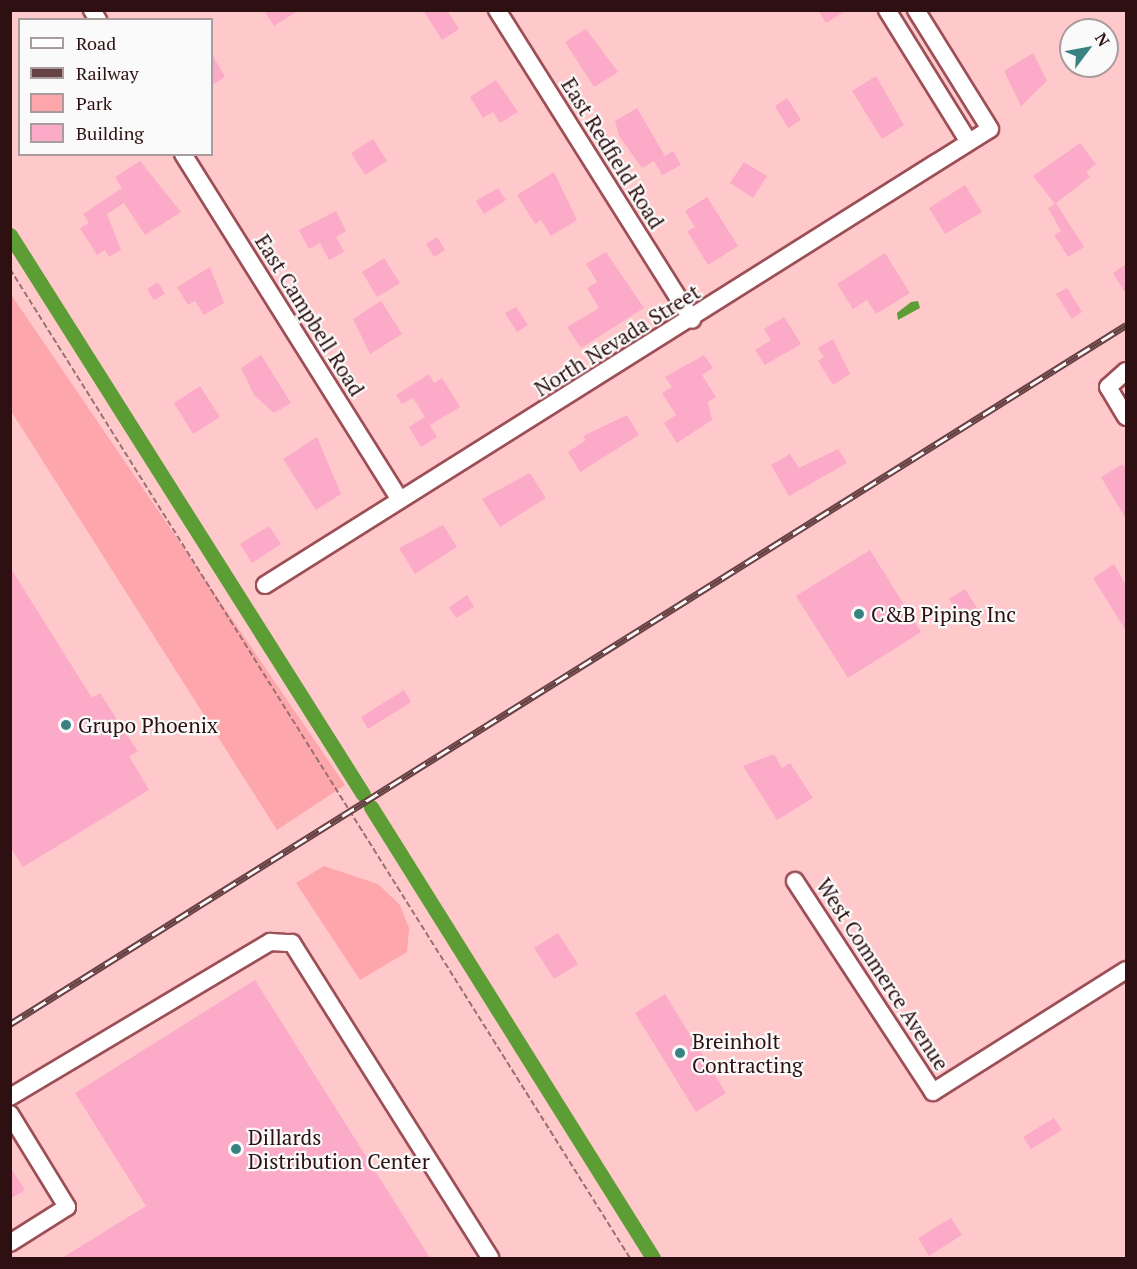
<!DOCTYPE html>
<html>
<head>
<meta charset="utf-8">
<style>
	body { margin:0 }
	#map { position:relative; width:1137px; height:1269px; overflow:hidden; background:#ffc9cb; font-family:"PT Serif",serif }
	div>[style] { position:absolute }
	.green>* { inset:0; background:#fda6ab }
	.water>* { inset:0; background:#5d9d35 }
	.canal>* { height:15px; margin:-7.5px; padding:0 7.5px; transform-origin:7.5px; border-radius:7.5px; background:#5d9d35 }
	.building>* { inset:0; background:#fbaac8 }
	.path>* { height:2px; margin-top:-1px; transform-origin:0; background:repeating-linear-gradient(90deg,#9a6f72 0 6px,transparent 0 9px) }
	.roads { filter:drop-shadow(2px 0 #9c4f56) drop-shadow(-2px 0 #9c4f56) drop-shadow(0 2px #9c4f56) drop-shadow(0 -2px #9c4f56) }
	.minor>* { height:16px; margin:-8px; padding:0 8px; transform-origin:8px; border-radius:8px; background:#fff }
	.rail>* { height:7px; margin-top:-3.5px; transform-origin:0; background:repeating-linear-gradient(90deg,#fafafa 0 14px,#674244 0 28px); box-sizing:border-box; border-block:2px solid #674244 }
	.dots>* { width:16px; height:16px; translate:-50% -50%; box-sizing:border-box; border:3px solid #fafafa; border-radius:50% }
	span { translate:-50% -50%; white-space:nowrap; text-align:center; line-height:1.15; -webkit-text-stroke:4.5px #fafafa; paint-order:stroke }
	.street-label { font-size:21px; color:#2e0f12 }
	.poi-label { font-size:21px; color:#2e0f12 }
	.left { translate:0 -50%; text-align:left }
	.frame { position:absolute; inset:0; border:12px solid #2e0f12; pointer-events:none }
	.legend { position:absolute; left:18px; top:18px; width:195px; height:138px; box-sizing:border-box; background:#fafafa; border:2px solid #a89c9d; margin:0; padding:8px 10px; list-style:none; font-size:18px; color:#2e0f12 }
	.legend li { display:flex; align-items:center; gap:12px; height:30px }
	.legend b { width:30px; border:2px solid #a89c9d }
	.north { position:absolute; left:1059px; top:18px; width:60px; height:60px; box-sizing:border-box; background:#fafafa; border:2px solid #a89c9d; border-radius:50%; rotate:58deg; font-size:16px; font-weight:700; line-height:24px; text-align:center; color:#2e0f12 }
	.north::after { content:''; display:block; margin:auto; width:21px; height:27px; background:#398282; clip-path:polygon(50% 0,100% 100%,50% 72%,0 100%) }
</style>
</head>
<body>
<div id="map">
	<div class="green">
		<div style="clip-path:polygon(10px 293px,345px 785px,277px 830px,11px 411px)"></div>
		<div style="clip-path:polygon(324px 866px,378px 884px,400px 905px,409px 928px,407px 952px,360px 980px,296px 883px)"></div>
	</div>
	<div class="water">
		<div style="clip-path:polygon(911px 302px,918px 301px,920px 308px,898px 320px,897px 313px)"></div>
	</div>
	<div class="canal">
		<div style="left:10px;top:235px;width:661px;rotate:57.73deg"></div>
		<div style="left:371px;top:807px;width:532px;rotate:57.98deg"></div>
	</div>
	<div class="building">
		<div style="clip-path:polygon(264px 10px,299px 10px,274px 26px)"></div>
		<div style="clip-path:polygon(423px 10px,447px 10px,459px 29px,442px 40px)"></div>
		<div style="clip-path:polygon(818px 10px,847px 10px,826px 23px)"></div>
		<div style="clip-path:polygon(586px 29px,618px 72px,594px 87px,565px 42px)"></div>
		<div style="clip-path:polygon(1033px 53px,1047px 81px,1021px 106px,1004px 71px)"></div>
		<div style="clip-path:polygon(212px 54px,225px 77px,212px 85px)"></div>
		<div style="clip-path:polygon(876px 76px,904px 125px,882px 139px,852px 91px)"></div>
		<div style="clip-path:polygon(496px 80px,518px 112px,500px 123px,493px 112px,483px 118px,470px 97px)"></div>
		<div style="clip-path:polygon(787px 98px,801px 120px,788px 128px,775px 106px)"></div>
		<div style="clip-path:polygon(637px 108px,665px 156px,673px 151px,681px 165px,662px 175px,654px 161px,642px 168px,619px 136px,615px 121px)"></div>
		<div style="clip-path:polygon(373px 139px,387px 161px,365px 175px,351px 153px)"></div>
		<div style="clip-path:polygon(1080px 143px,1096px 164px,1086px 172px,1090px 177px,1056px 203px,1084px 247px,1068px 257px,1054px 235px,1061px 231px,1048px 208px,1055px 204px,1033px 176px)"></div>
		<div style="clip-path:polygon(140px 161px,181px 212px,145px 235px,124px 203px,107px 214px,121px 250px,109px 257px,105px 250px,97px 255px,80px 228px,89px 223px,83px 214px,122px 188px,115px 177px)"></div>
		<div style="clip-path:polygon(744px 162px,767px 176px,753px 198px,730px 183px)"></div>
		<div style="clip-path:polygon(554px 172px,577px 220px,551px 236px,541px 220px,535px 224px,517px 195px)"></div>
		<div style="clip-path:polygon(965px 185px,982px 212px,945px 234px,929px 208px)"></div>
		<div style="clip-path:polygon(498px 188px,506px 200px,484px 214px,476px 201px)"></div>
		<div style="clip-path:polygon(707px 197px,738px 246px,708px 265px,687px 231px,695px 227px,685px 211px)"></div>
		<div style="clip-path:polygon(336px 211px,346px 231px,336px 237px,344px 252px,329px 260px,320px 243px,309px 249px,299px 230px)"></div>
		<div style="clip-path:polygon(437px 237px,445px 250px,434px 257px,426px 244px)"></div>
		<div style="clip-path:polygon(606px 252px,644px 308px,581px 348px,567px 327px,599px 308px,587px 288px,597px 282px,586px 264px)"></div>
		<div style="clip-path:polygon(885px 253px,910px 293px,876px 314px,867px 300px,853px 309px,837px 284px)"></div>
		<div style="clip-path:polygon(384px 258px,400px 283px,377px 297px,362px 272px)"></div>
		<div style="clip-path:polygon(1126px 264px,1126px 294px,1113px 273px)"></div>
		<div style="clip-path:polygon(210px 267px,224px 303px,204px 315px,195px 301px,188px 305px,177px 287px)"></div>
		<div style="clip-path:polygon(158px 282px,165px 294px,154px 300px,147px 289px)"></div>
		<div style="clip-path:polygon(1067px 288px,1082px 312px,1072px 319px,1056px 294px)"></div>
		<div style="clip-path:polygon(381px 301px,402px 334px,370px 354px,353px 319px)"></div>
		<div style="clip-path:polygon(516px 307px,528px 325px,517px 332px,505px 313px)"></div>
		<div style="clip-path:polygon(784px 317px,801px 344px,765px 365px,755px 350px,771px 340px,764px 329px)"></div>
		<div style="clip-path:polygon(833px 339px,850px 374px,833px 385px,818px 361px,824px 357px,818px 348px)"></div>
		<div style="clip-path:polygon(261px 355px,291px 403px,274px 413px,254px 395px,241px 368px)"></div>
		<div style="clip-path:polygon(704px 355px,713px 368px,702px 375px,716px 397px,708px 402px,712px 420px,677px 443px,664px 423px,676px 415px,662px 393px,672px 387px,665px 377px)"></div>
		<div style="clip-path:polygon(429px 374px,434px 383px,442px 378px,460px 407px,430px 425px,413px 398px,402px 404px,396px 395px)"></div>
		<div style="clip-path:polygon(200px 386px,220px 417px,193px 434px,174px 403px)"></div>
		<div style="clip-path:polygon(627px 415px,639px 435px,580px 472px,568px 452px,586px 440px,583px 436px)"></div>
		<div style="clip-path:polygon(425px 417px,437px 437px,421px 447px,409px 427px)"></div>
		<div style="clip-path:polygon(317px 437px,341px 494px,316px 510px,283px 459px)"></div>
		<div style="clip-path:polygon(838px 449px,847px 463px,789px 496px,771px 465px,790px 454px,799px 468px)"></div>
		<div style="clip-path:polygon(1123px 464px,1126px 470px,1126px 519px,1101px 477px)"></div>
		<div style="clip-path:polygon(530px 473px,546px 498px,500px 527px,482px 499px)"></div>
		<div style="clip-path:polygon(443px 525px,457px 547px,415px 574px,399px 548px)"></div>
		<div style="clip-path:polygon(269px 526px,281px 544px,252px 563px,240px 544px)"></div>
		<div style="clip-path:polygon(870px 550px,921px 632px,848px 678px,796px 596px)"></div>
		<div style="clip-path:polygon(1114px 564px,1126px 585px,1126px 631px,1093px 578px)"></div>
		<div style="clip-path:polygon(10px 567px,92px 698px,100px 693px,138px 752px,129px 756px,149px 790px,23px 867px,10px 847px)"></div>
		<div style="clip-path:polygon(965px 589px,982px 616px,966px 626px,949px 599px)"></div>
		<div style="clip-path:polygon(467px 595px,474px 607px,456px 618px,449px 607px)"></div>
		<div style="clip-path:polygon(404px 690px,411px 702px,368px 729px,361px 717px)"></div>
		<div style="clip-path:polygon(774px 754px,782px 768px,790px 763px,813px 798px,777px 820px,743px 766px)"></div>
		<div style="clip-path:polygon(558px 933px,578px 964px,554px 979px,534px 948px)"></div>
		<div style="clip-path:polygon(255px 980px,430px 1258px,62px 1258px,146px 1206px,75px 1093px)"></div>
		<div style="clip-path:polygon(665px 994px,726px 1093px,696px 1112px,635px 1013px)"></div>
		<div style="clip-path:polygon(1054px 1118px,1062px 1130px,1031px 1149px,1023px 1137px)"></div>
		<div style="clip-path:polygon(10px 1167px,25px 1190px,10px 1199px)"></div>
		<div style="clip-path:polygon(951px 1218px,962px 1235px,929px 1256px,918px 1238px)"></div>
	</div>
	<div class="path">
		<div style="left:10px;top:269px;width:1167px;rotate:57.92deg"></div>
	</div>
	<div class="roads">
		<div class="minor">
			<div style="left:92px;top:10px;width:12px;rotate:59deg"></div>
			<div style="left:497px;top:10px;width:366px;rotate:57.8deg"></div>
			<div style="left:887px;top:10px;width:155px;rotate:58.2deg"></div>
			<div style="left:183px;top:154px;width:408px;rotate:57.9deg"></div>
			<div style="left:1126px;top:371px;width:24px;rotate:138deg"></div>
			<div style="left:1108px;top:387px;width:35px;rotate:59deg"></div>
			<div style="left:265px;top:585px;width:856px;rotate:-32.17deg"></div>
			<div style="left:990px;top:129px;width:140px;rotate:-121.9deg"></div>
			<div style="left:795px;top:881px;width:252px;rotate:56.8deg"></div>
			<div style="left:933px;top:1092px;width:228px;rotate:-32.3deg"></div>
			<div style="left:10px;top:1097px;width:303px;rotate:-30.8deg"></div>
			<div style="left:270px;top:942px;width:22px;rotate:3deg"></div>
			<div style="left:292px;top:943px;width:372px;rotate:57.8deg"></div>
			<div style="left:10px;top:1114px;width:109px;rotate:58.5deg"></div>
			<div style="left:67px;top:1207px;width:67px;rotate:147.7deg"></div>
		</div>
	</div>
	<div class="rail">
		<div style="left:10px;top:1024px;width:1317px;rotate:-32.06deg"></div>
	</div>
	<div class="dots">
		<div style="left:859px;top:614px;background:#398282"></div>
		<div style="left:66px;top:725px;background:#398282"></div>
		<div style="left:680px;top:1053px;background:#398282"></div>
		<div style="left:236px;top:1149px;background:#398282"></div>
	</div>
	<div class="street-label">
		<span style="left:613px;top:153px;rotate:58deg">East Redfield Road</span>
		<span style="left:310px;top:315px;rotate:58deg">East Campbell Road</span>
		<span style="left:617px;top:340px;rotate:-32deg">North Nevada Street</span>
		<span style="left:883px;top:974px;rotate:57deg">West Commerce Avenue</span>
	</div>
	<div class="poi-label">
		<span class="left" style="left:871px;top:614px">C&amp;B Piping Inc</span>
		<span class="left" style="left:78px;top:725px">Grupo Phoenix</span>
		<span class="left" style="left:692px;top:1053px">Breinholt<br>Contracting</span>
		<span class="left" style="left:248px;top:1149px">Dillards<br>Distribution Center</span>
	</div>
	<div class="frame"></div>
	<ul class="legend">
	<li><b style="height:8px;background:#fff"></b>Road</li>
	<li><b style="height:8px;background:#674244"></b>Railway</li>
	<li><b style="height:16px;background:#fda6ab"></b>Park</li>
	<li><b style="height:16px;background:#fbaac8"></b>Building</li>
	</ul>
	<div class="north">N</div>
</div>
</body>
</html>
